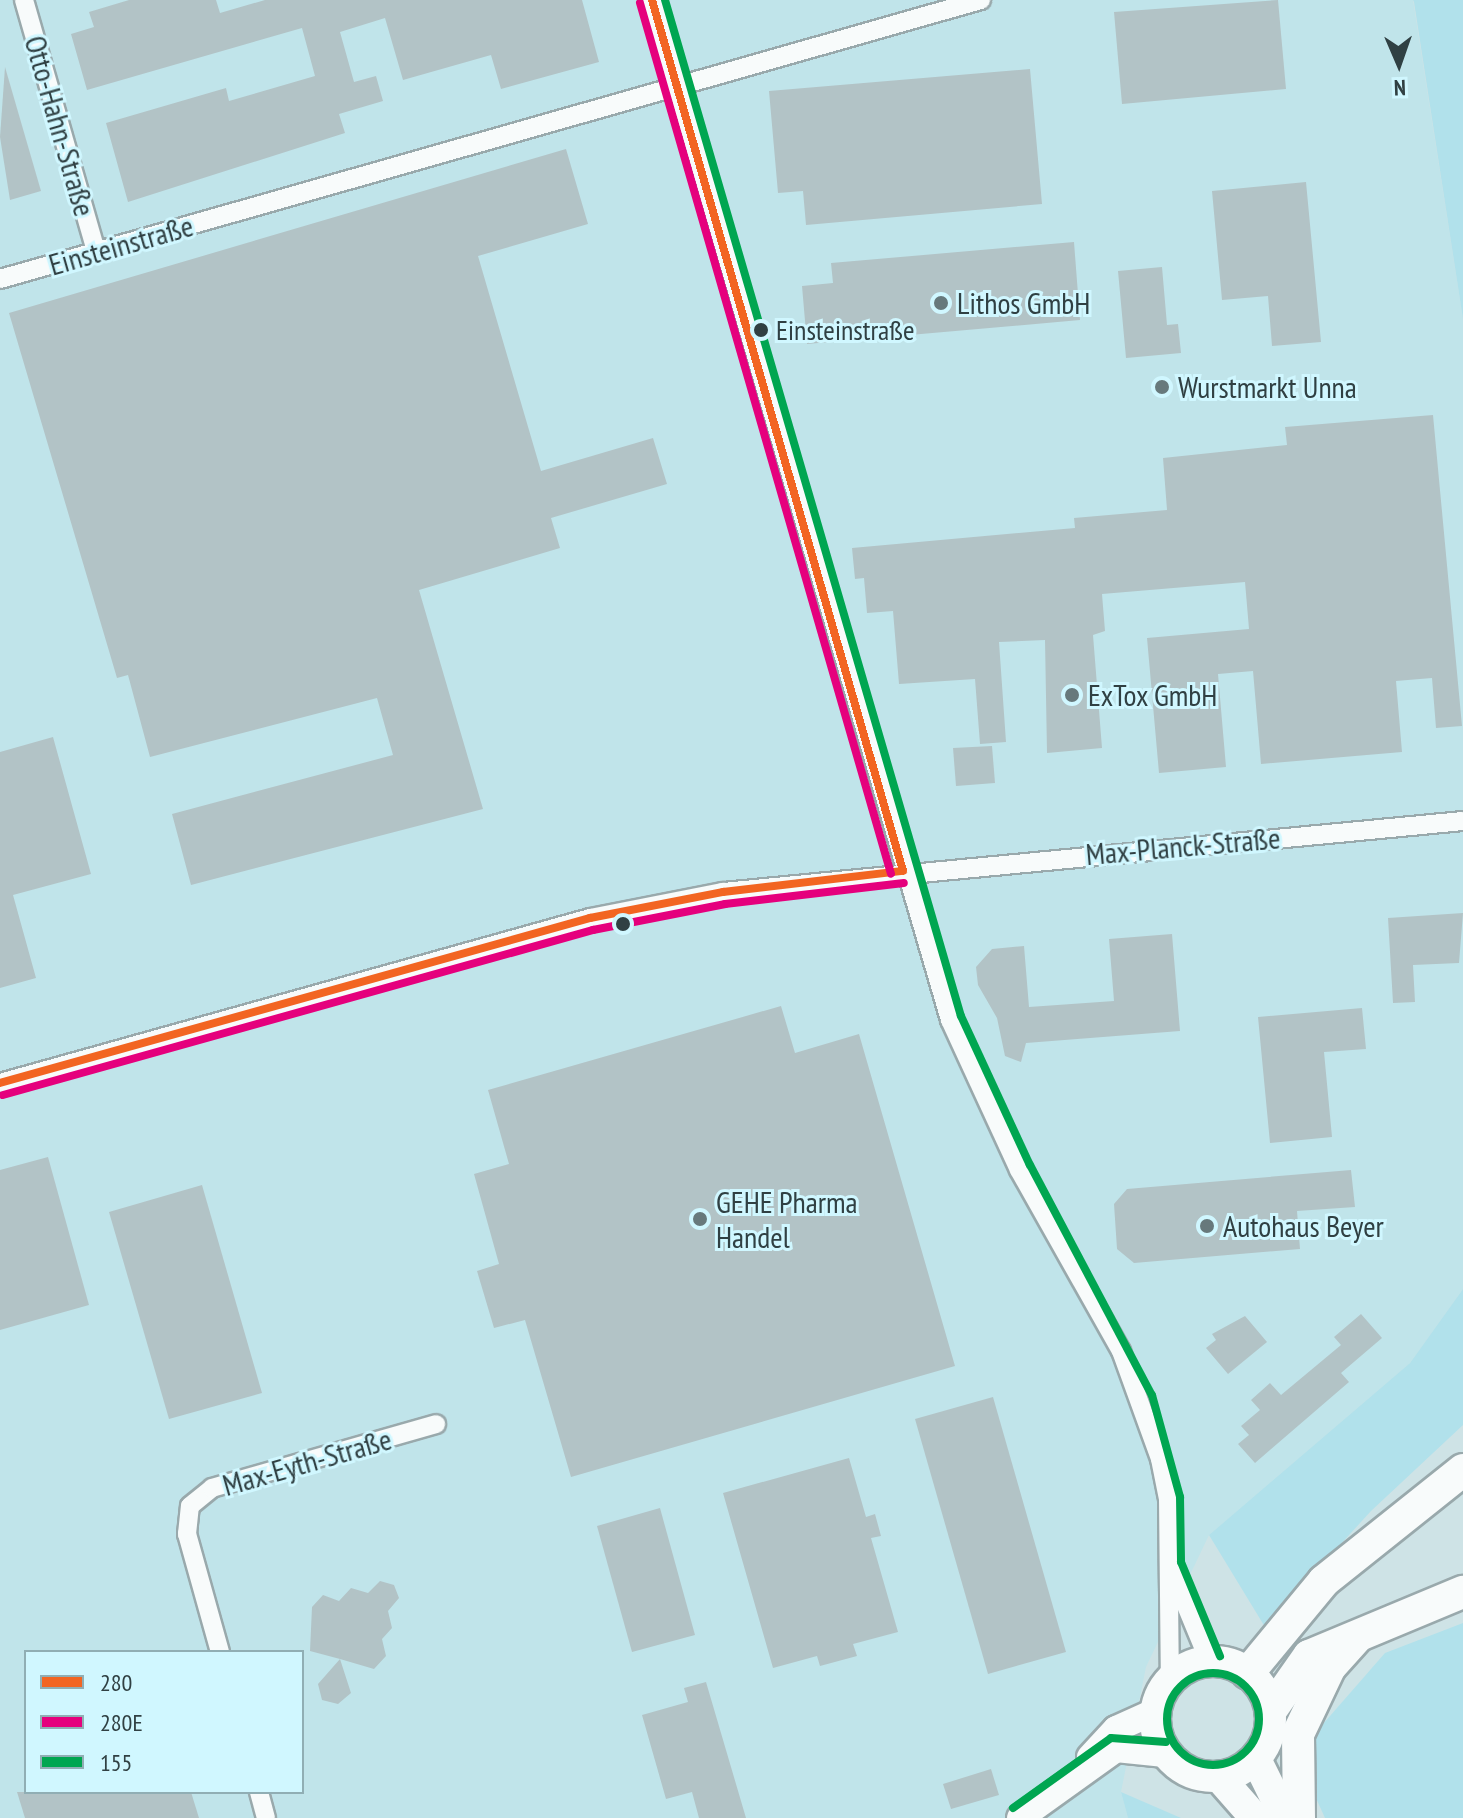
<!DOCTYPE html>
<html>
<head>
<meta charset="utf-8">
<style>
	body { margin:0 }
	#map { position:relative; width:1463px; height:1818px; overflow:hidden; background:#cee3e6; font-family:"PT Sans Narrow",sans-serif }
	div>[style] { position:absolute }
	.built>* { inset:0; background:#c0e4ea }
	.green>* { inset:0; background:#b1e1eb }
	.building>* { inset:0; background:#b2c3c6 }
	.roads { filter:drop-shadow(2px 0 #99a9ac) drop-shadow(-2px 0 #99a9ac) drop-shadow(0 2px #99a9ac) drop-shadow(0 -2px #99a9ac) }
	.minor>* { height:18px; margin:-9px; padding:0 9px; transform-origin:9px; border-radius:9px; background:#f8fbfb }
	.secondary>* { height:26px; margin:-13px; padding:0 13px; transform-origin:13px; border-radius:13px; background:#f8fbfb }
	.primary>* { height:30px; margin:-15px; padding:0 15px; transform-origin:15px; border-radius:15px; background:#f8fbfb }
	.primary>.ring { margin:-15px; padding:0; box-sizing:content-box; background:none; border:30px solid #f8fbfb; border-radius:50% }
	.trunk>* { height:32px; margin:-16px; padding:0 16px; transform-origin:16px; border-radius:16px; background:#f8fbfb }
	.bus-1>* { height:8px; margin:-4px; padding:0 4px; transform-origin:4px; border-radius:4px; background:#f26522 }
	.bus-2>* { height:8px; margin:-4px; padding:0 4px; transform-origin:4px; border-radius:4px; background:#e5007d }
	.bus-3>* { height:8px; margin:-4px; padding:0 4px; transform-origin:4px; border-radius:4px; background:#00a651 }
	.bus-3>.ring { margin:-4px; padding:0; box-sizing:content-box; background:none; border:8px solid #00a651; border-radius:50% }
	.dots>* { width:22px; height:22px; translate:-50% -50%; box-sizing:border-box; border:4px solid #d0f7ff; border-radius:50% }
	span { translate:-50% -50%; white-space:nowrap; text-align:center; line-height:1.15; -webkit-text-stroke:6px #d0f7ff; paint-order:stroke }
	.bus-label { font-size:28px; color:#304043 }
	.left { translate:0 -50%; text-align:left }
	.street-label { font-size:30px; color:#304043 }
	.poi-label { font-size:30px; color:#304043 }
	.legend { position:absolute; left:24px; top:1650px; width:280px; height:144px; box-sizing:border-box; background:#d0f7ff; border:2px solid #90aeb4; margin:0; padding:10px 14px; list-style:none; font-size:24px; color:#304043 }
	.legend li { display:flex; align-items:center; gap:16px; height:40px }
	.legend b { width:40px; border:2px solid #90aeb4 }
	.north { position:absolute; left:1359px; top:24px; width:80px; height:80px; -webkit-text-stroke:6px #d0f7ff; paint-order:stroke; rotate:178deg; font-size:22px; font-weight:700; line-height:32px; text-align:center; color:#304043 }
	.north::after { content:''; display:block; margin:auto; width:28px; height:36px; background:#304043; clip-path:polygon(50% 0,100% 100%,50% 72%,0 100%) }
</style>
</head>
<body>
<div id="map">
	<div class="built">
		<div style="clip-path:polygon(evenodd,0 0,1413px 0,1463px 319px,1463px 1289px,1410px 1363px,1209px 1535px,1146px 1667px,1121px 1792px,1128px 1818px,0 1818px,0 0,26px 1652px,302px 1652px,302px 1792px,26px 1792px,26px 1652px)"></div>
	</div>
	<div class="green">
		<div style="clip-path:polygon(1413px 0,1463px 0,1463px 319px,1414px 2px)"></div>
		<div style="clip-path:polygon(1463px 1289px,1463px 1425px,1371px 1511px,1265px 1627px,1209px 1535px,1410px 1363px)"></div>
		<div style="clip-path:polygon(1463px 1623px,1463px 1818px,1325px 1818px,1315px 1796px,1316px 1732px,1385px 1653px)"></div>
		<div style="clip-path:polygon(1121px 1792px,1181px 1818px,1128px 1818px)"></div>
	</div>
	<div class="building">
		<div style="clip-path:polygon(129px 0,216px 0,220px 13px,265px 0,582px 0,599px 62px,501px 89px,491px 55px,403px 80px,385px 18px,340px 32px,354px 82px,376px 76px,383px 101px,339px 114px,345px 133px,128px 202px,106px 123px,226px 88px,229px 101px,315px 76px,302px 28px,87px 90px,71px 34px,94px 27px,89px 12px)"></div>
		<div style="clip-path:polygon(1278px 0,1286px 89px,1122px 104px,1114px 12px)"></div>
		<div style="clip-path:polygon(5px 67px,41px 191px,10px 200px,0 137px)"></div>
		<div style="clip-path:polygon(1030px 69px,1042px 204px,806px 225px,803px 191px,778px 193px,769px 91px)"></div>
		<div style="clip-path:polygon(566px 149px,588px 224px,478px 256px,541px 471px,653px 438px,667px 484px,551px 518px,560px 548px,419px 590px,483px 809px,191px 885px,172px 814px,393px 755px,377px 698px,150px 757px,128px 675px,117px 678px,9px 313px)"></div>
		<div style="clip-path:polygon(1306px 182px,1321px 342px,1272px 346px,1268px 296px,1222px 300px,1212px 191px)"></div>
		<div style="clip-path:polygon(1074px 242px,1080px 320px,807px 344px,802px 286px,833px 283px,831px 263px)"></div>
		<div style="clip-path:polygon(1162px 267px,1167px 325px,1178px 324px,1181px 353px,1126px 358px,1118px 271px)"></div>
		<div style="clip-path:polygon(1433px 415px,1462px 726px,1436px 728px,1432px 678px,1396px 681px,1402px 752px,1261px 764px,1253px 671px,1218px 674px,1226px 767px,1159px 773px,1147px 638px,1249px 629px,1245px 582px,1102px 594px,1105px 631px,1093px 635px,1102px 748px,1047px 753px,1045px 640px,999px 642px,1006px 742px,980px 744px,975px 679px,899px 684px,893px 611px,867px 613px,864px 578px,855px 579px,852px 548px,1075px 528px,1074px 518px,1167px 510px,1163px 458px,1287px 445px,1285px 427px)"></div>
		<div style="clip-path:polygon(53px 737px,91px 874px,13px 895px,36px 978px,0 988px,0 752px)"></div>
		<div style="clip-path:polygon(992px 746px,995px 783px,956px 786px,953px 748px)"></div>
		<div style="clip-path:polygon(1463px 913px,1459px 963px,1413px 965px,1415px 1002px,1393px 1003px,1388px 918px)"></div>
		<div style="clip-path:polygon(1172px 934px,1180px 1031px,1026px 1043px,1021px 1062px,1005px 1056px,997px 1018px,978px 985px,976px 967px,992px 949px,1024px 946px,1029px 1007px,1114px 1001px,1109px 939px)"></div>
		<div style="clip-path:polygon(781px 1006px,795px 1053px,859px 1034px,955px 1366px,571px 1477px,525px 1320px,494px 1328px,477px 1271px,499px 1264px,474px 1174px,509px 1164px,488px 1090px)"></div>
		<div style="clip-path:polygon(1362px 1008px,1366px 1049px,1324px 1052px,1332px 1137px,1270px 1143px,1258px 1017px)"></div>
		<div style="clip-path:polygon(48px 1157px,89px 1305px,0 1330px,0 1170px)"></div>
		<div style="clip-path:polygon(1351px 1170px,1355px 1207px,1297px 1211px,1300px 1249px,1134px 1263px,1117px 1249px,1114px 1204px,1127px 1189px)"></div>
		<div style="clip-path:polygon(202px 1185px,262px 1393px,169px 1419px,109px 1212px)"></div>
		<div style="clip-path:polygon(1361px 1314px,1382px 1338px,1341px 1373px,1349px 1382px,1255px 1463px,1238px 1444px,1249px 1435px,1241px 1426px,1260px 1410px,1251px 1400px,1270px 1383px,1281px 1395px,1341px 1345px,1334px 1337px)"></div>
		<div style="clip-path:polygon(1245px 1316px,1267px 1342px,1228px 1374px,1206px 1348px,1216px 1340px,1212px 1334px)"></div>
		<div style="clip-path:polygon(993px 1397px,1066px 1652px,988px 1674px,915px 1419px)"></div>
		<div style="clip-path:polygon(849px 1458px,866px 1517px,875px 1514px,881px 1536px,871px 1538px,898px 1632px,853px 1644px,857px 1656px,820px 1666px,817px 1656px,773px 1668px,723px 1493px)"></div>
		<div style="clip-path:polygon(660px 1508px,695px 1635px,632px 1652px,597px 1526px)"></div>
		<div style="clip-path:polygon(380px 1581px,394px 1585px,399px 1598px,388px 1611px,392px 1628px,382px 1639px,386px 1656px,374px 1669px,340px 1659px,351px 1693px,338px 1704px,322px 1700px,318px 1684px,340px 1659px,310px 1651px,312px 1607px,323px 1595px,339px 1601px,351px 1588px,368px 1593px)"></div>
		<div style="clip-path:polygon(706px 1682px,746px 1818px,699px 1818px,692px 1792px,666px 1799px,642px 1715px,688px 1702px,684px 1688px)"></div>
		<div style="clip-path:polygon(991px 1769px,999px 1795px,951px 1809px,943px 1784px)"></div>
		<div style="clip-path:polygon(17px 1792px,191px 1792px,199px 1818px,25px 1818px)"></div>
	</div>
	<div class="roads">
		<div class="minor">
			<div style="left:24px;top:0;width:261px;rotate:74deg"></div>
			<div style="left:652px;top:0;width:1063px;rotate:73.71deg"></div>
			<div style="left:950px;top:1020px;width:165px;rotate:65.3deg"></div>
			<div style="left:1019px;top:1170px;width:208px;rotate:60.6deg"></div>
			<div style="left:1121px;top:1351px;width:115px;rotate:70.1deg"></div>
			<div style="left:1160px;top:1459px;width:41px;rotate:78.7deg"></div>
			<div style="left:1168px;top:1499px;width:180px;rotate:89.4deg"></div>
			<div style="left:0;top:279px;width:1020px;rotate:-15.88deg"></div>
			<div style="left:0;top:1083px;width:613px;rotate:-15.62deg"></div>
			<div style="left:590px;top:918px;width:136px;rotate:-11.1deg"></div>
			<div style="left:723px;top:892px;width:743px;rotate:-5.48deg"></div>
			<div style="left:1170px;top:1567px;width:102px;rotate:67.5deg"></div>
			<div style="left:220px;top:1652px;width:123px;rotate:-105.6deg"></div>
			<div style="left:187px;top:1534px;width:28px;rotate:-84deg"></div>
			<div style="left:190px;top:1506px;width:28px;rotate:-39deg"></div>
			<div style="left:212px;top:1488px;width:233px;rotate:-15.9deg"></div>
			<div style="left:259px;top:1792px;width:27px;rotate:75deg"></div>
		</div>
		<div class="secondary">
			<div style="left:1090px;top:1757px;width:38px;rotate:-47deg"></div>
			<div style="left:1116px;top:1729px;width:42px;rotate:-24.1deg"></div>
			<div style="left:1020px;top:1818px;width:118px;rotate:-35.7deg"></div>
			<div style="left:1116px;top:1749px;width:49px;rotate:5.8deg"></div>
		</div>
		<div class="primary">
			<div class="ring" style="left:1155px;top:1661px;width:86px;height:86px"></div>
			<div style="left:1256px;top:1759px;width:66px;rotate:63.8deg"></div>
			<div style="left:1220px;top:1778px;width:53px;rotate:48.8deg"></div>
		</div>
		<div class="trunk">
			<div style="left:1248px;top:1673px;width:119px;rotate:-50.4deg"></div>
			<div style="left:1324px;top:1581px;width:178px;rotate:-38.6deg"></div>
			<div style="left:1271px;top:1710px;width:66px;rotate:-54.9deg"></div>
			<div style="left:1309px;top:1656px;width:167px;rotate:-22.6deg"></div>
			<div style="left:1299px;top:1818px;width:84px;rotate:-90.7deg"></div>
			<div style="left:1298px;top:1734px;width:74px;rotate:-64.5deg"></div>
			<div style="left:1330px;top:1667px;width:40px;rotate:-48deg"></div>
		</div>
	</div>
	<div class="bus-1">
		<div style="left:652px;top:0;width:906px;rotate:73.92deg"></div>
		<div style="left:0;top:1083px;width:613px;rotate:-15.62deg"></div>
		<div style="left:590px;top:918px;width:136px;rotate:-11.1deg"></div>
		<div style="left:723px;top:892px;width:181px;rotate:-6.7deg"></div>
	</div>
	<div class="bus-2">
		<div style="left:640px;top:3px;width:906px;rotate:73.92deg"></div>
		<div style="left:3px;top:1095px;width:613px;rotate:-15.62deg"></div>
		<div style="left:593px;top:930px;width:135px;rotate:-11.1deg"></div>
		<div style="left:725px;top:904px;width:180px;rotate:-6.7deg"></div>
	</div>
	<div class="bus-3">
		<div style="left:665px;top:0;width:1058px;rotate:73.76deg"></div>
		<div style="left:961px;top:1016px;width:164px;rotate:65.2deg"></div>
		<div style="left:1030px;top:1165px;width:260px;rotate:62.1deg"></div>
		<div style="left:1152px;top:1395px;width:106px;rotate:74.6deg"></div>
		<div style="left:1180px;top:1497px;width:65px;rotate:89.1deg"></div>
		<div style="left:1181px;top:1562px;width:102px;rotate:67.5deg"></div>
		<div class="ring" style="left:1167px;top:1673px;width:84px;height:84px"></div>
		<div style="left:1013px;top:1808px;width:120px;rotate:-35.5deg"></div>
		<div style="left:1111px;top:1738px;width:55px;rotate:4.2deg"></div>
	</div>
	<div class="dots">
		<div style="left:941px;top:303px;background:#67797c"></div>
		<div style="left:761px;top:330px;background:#304043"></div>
		<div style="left:1162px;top:387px;background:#67797c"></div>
		<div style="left:1072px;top:695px;background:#67797c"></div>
		<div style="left:623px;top:924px;background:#304043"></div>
		<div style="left:700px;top:1219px;background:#67797c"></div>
		<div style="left:1207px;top:1226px;background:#67797c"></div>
	</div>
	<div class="bus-label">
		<span class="left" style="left:776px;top:330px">Einsteinstraße</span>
	</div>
	<div class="street-label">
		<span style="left:60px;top:126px;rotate:74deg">Otto-Hahn-Straße</span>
		<span style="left:121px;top:245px;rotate:-16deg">Einsteinstraße</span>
		<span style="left:1183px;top:846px;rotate:-5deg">Max-Planck-Straße</span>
		<span style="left:307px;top:1462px;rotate:-16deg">Max-Eyth-Straße</span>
	</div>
	<div class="poi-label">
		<span class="left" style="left:957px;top:303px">Lithos GmbH</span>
		<span class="left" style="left:1178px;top:387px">Wurstmarkt Unna</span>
		<span class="left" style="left:1088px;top:695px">ExTox GmbH</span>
		<span class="left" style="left:716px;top:1219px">GEHE Pharma<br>Handel</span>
		<span class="left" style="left:1223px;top:1226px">Autohaus Beyer</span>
	</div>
	<ul class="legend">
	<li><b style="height:10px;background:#f26522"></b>280</li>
	<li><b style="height:10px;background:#e5007d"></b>280E</li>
	<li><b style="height:10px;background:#00a651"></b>155</li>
	</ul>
	<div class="north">N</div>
</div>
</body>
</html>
